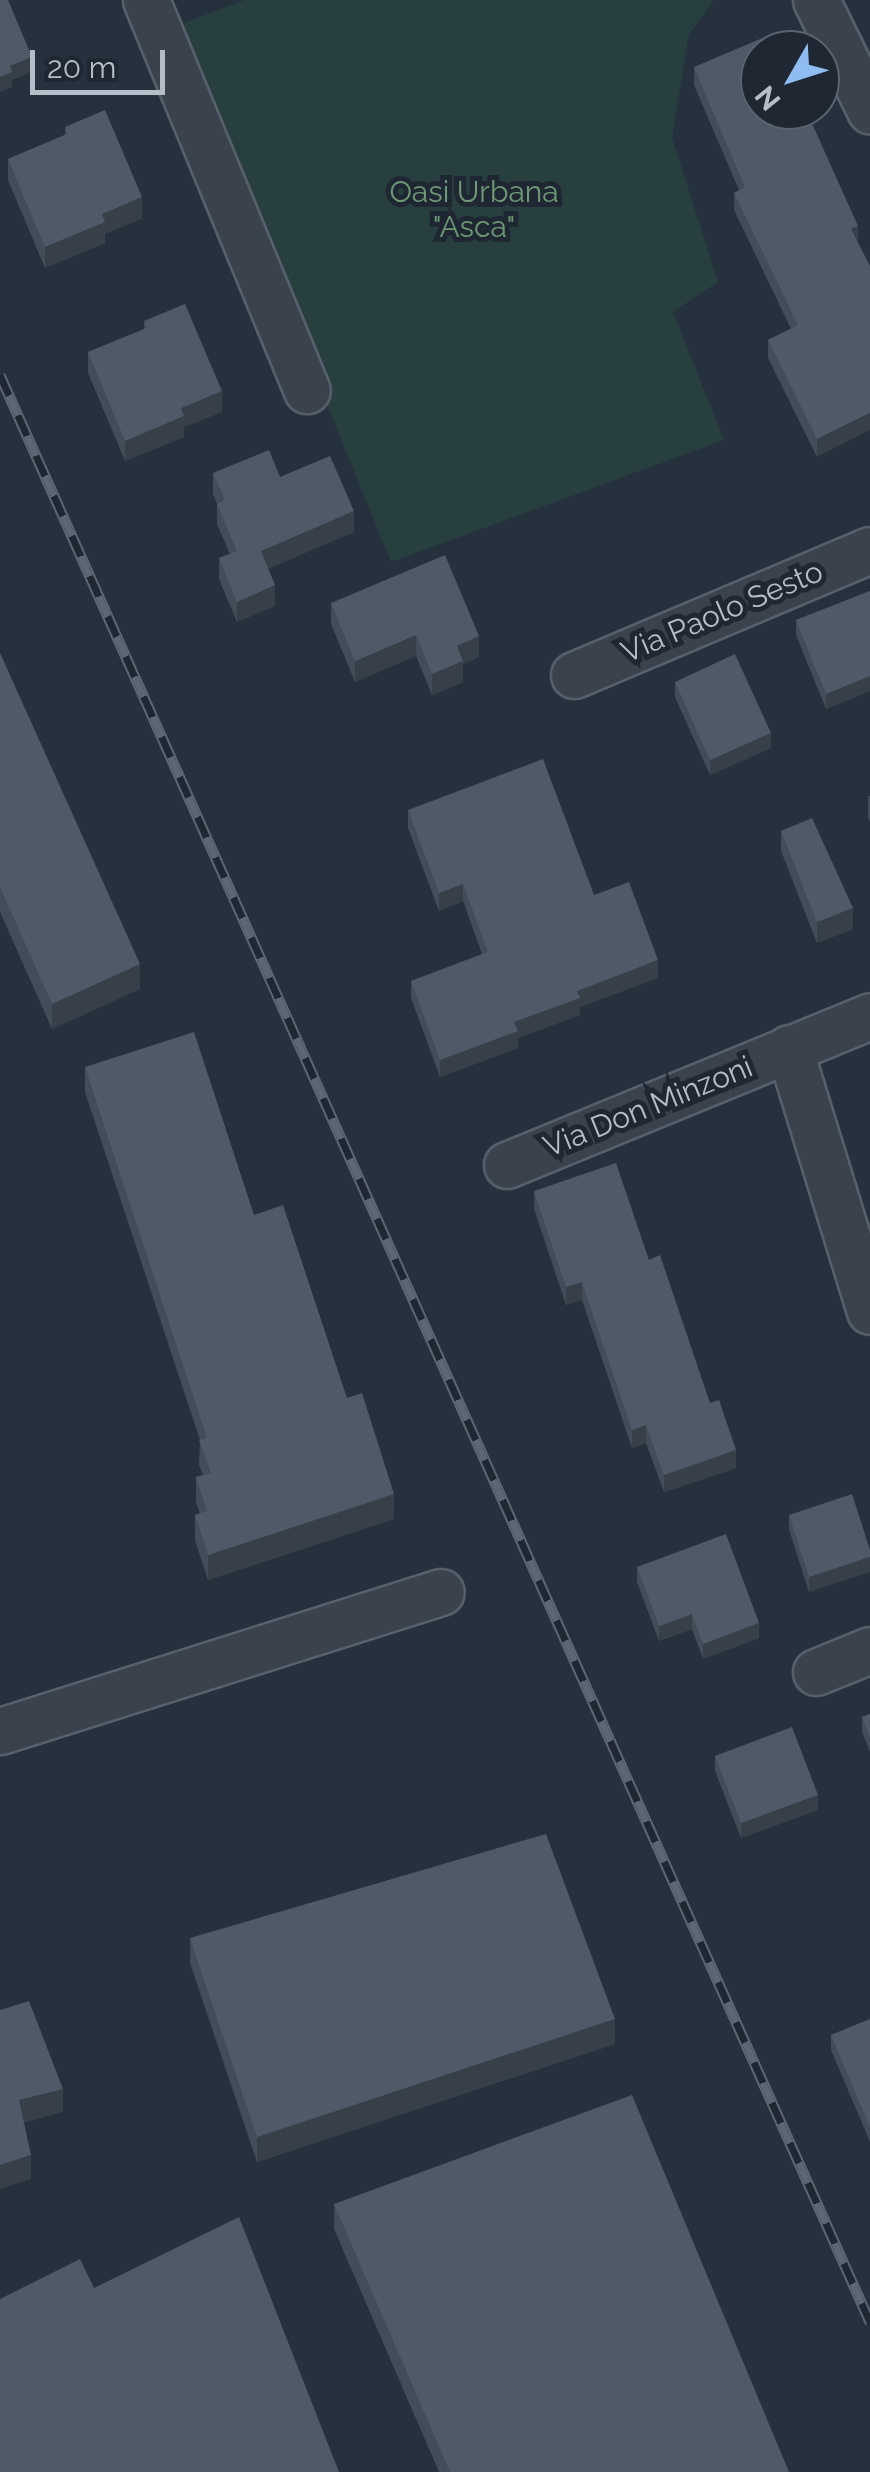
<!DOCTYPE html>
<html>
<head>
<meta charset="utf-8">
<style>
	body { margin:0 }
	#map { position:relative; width:870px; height:2472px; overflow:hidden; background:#25313d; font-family:Raleway,sans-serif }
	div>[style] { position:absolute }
	.green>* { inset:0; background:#283f3f }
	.roads { filter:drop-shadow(2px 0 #57606b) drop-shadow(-2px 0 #57606b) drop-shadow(0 2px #57606b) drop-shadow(0 -2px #57606b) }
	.minor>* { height:45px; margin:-22.5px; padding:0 22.5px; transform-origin:22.5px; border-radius:22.5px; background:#39424d }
	.rail>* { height:11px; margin-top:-5.5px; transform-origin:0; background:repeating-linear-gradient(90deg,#1e2732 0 22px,#5b6774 0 44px); box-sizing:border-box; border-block:2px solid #5b6774 }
	.wall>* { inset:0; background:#434d59 }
	.shaded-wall>* { inset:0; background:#373f48 }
	.building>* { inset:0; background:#4e5a67 }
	span { translate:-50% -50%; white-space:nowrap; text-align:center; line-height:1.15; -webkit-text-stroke:10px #1e2732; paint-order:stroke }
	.park-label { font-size:30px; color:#6d9874 }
	.street-label { font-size:30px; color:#b5bdc8 }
	.north { position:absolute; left:740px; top:30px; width:100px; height:100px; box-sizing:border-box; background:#1e2732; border:2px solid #5a636e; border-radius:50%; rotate:231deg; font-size:28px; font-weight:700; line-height:40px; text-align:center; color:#b5bdc8 }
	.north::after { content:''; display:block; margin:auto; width:35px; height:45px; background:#8fbcf3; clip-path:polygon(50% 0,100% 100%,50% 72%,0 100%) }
	.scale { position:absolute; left:30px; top:50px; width:135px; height:45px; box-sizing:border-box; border:5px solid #b5bdc8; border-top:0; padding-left:12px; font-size:30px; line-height:35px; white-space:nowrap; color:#b5bdc8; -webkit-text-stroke:8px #1e2732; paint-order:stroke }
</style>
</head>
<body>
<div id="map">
	<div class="green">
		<div style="clip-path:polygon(244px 0,714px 0,689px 34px,672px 137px,718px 282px,673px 312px,724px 440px,391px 562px,174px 27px)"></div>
	</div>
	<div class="roads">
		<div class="minor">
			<div style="left:146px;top:0;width:422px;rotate:67.6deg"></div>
			<div style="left:816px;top:0;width:123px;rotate:63.9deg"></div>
			<div style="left:574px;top:675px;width:321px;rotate:-22.9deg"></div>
			<div style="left:789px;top:1048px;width:275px;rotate:72.9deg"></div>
			<div style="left:507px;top:1165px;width:392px;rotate:-22.3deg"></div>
			<div style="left:816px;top:1672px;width:58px;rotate:-22.2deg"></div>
			<div style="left:0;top:1731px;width:462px;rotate:-17.5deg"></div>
		</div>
	</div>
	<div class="rail">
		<div style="left:0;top:375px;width:2133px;rotate:65.92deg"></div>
	</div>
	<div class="wall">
		<div style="clip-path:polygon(694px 67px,858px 226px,817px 457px,768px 358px,768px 340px,791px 329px,734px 210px,734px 193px,739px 190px,694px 85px)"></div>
		<div style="clip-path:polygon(65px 127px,142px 218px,105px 234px,105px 243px,45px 268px,8px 180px,8px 159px,65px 135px)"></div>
		<div style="clip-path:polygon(144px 321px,222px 412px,184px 427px,184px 437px,125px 461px,88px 373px,88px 352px,144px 329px)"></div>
		<div style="clip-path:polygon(213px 473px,280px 477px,354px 532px,268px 568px,275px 606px,237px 622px,219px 579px,219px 558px,230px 554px,217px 524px,217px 504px,213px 494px)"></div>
		<div style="clip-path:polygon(870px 591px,870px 691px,826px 709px,796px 635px,796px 620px)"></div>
		<div style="clip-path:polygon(331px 603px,479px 657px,463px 664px,463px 682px,432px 695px,416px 656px,355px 682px,331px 624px)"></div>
		<div style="clip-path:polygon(0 653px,140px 989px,52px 1029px,0 912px)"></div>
		<div style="clip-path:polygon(675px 682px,771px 748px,710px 775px,675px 697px)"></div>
		<div style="clip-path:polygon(868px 796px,870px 796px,870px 822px,868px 817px)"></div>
		<div style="clip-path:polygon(408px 810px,594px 895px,658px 978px,580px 1007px,580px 1015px,518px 1038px,518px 1048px,440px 1077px,411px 998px,411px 981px,482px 954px,463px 901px,439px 911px,408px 828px)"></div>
		<div style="clip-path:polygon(781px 831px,853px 929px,817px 943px,781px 851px)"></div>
		<div style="clip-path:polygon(85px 1067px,254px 1215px,347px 1398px,394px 1519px,208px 1580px,195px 1540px,195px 1515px,200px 1513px,196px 1502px,196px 1477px,203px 1475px,199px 1465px,200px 1440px,85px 1092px)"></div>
		<div style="clip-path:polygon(534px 1191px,649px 1260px,710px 1403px,736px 1468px,664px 1492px,646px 1443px,632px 1448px,582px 1300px,566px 1305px,534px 1209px)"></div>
		<div style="clip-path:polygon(789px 1515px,870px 1550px,809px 1592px,789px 1530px)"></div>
		<div style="clip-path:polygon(637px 1567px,759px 1638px,703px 1659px,692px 1629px,659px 1641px,637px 1582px)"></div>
		<div style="clip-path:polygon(870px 1714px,870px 1752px,862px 1732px,862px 1717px)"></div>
		<div style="clip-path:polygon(715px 1756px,818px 1810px,741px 1838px,715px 1771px)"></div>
		<div style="clip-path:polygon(190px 1938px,615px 2044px,257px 2162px,190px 1963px)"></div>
		<div style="clip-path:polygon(870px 2019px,870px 2142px,831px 2050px,831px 2035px)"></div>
		<div style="clip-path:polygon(334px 2204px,789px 2472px,439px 2472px,334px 2229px)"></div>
	</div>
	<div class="shaded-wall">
		<div style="clip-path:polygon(32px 57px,32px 72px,12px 80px,12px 87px,0 92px,0 77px,10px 66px)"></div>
		<div style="clip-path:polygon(142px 197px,142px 218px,105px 234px,105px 243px,45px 268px,45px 247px,102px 214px)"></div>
		<div style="clip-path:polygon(858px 226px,858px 244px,851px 229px)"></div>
		<div style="clip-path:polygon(222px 391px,222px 412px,184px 427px,184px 437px,125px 461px,125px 441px,181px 408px)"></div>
		<div style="clip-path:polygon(870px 413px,870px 430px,817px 457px,817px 439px)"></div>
		<div style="clip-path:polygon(354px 511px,354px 532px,261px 572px,261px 551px)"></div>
		<div style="clip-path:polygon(275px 585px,275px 606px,237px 622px,237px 602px)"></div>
		<div style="clip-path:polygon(416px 635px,416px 656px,355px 682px,355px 661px)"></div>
		<div style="clip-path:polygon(479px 636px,479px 657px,463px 664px,463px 682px,432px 695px,432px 674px,457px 646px)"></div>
		<div style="clip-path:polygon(870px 676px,870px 691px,826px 709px,826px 694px)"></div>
		<div style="clip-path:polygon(771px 733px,771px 748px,710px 775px,710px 760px)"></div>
		<div style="clip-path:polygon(463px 884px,463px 901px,439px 911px,439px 893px)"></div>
		<div style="clip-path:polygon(853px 908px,853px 929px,817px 943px,817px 922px)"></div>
		<div style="clip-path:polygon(658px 960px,658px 978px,580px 1007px,580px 1015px,518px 1038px,518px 1048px,440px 1077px,440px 1060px,577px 991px)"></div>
		<div style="clip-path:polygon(140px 964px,140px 989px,52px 1029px,52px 1004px)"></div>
		<div style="clip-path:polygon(582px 1282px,582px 1300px,566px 1305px,566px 1287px)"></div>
		<div style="clip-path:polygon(646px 1425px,646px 1443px,632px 1448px,632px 1430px)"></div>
		<div style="clip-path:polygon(736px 1450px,736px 1468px,664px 1492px,664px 1475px)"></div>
		<div style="clip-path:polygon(394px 1494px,394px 1519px,208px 1580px,208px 1555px)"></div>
		<div style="clip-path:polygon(870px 1557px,870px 1572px,809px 1592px,809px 1577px)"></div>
		<div style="clip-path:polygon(692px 1614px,692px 1629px,659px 1641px,659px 1626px)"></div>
		<div style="clip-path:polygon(759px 1623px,759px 1638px,703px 1659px,703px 1644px)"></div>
		<div style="clip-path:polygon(818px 1795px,818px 1810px,741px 1838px,741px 1823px)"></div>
		<div style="clip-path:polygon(615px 2019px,615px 2044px,257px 2162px,257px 2137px)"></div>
		<div style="clip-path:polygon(63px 2089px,63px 2112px,19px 2124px,19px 2100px)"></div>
		<div style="clip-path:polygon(31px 2155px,31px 2179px,0 2189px,0 2165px)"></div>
	</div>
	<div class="building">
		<div style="clip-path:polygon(0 0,8px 0,32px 57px,10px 66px,12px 72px,0 77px)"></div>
		<div style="clip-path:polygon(772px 34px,780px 50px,760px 50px,760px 110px,806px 110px,858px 226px,851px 229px,870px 266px,870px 413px,817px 439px,768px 340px,798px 325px,734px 193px,745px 187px,694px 67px)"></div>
		<div style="clip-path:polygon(105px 110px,142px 197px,102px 214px,105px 222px,45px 247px,8px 159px,67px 134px,65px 127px)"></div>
		<div style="clip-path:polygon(185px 304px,222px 391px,181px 408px,184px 416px,125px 441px,88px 352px,147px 328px,144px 321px)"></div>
		<div style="clip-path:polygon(269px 450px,280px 477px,330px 456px,354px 511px,261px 551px,275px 585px,237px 602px,219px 558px,237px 551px,217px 504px,225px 500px,213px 473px)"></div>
		<div style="clip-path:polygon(445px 555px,479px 636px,457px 646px,463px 661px,432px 674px,416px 635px,355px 661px,331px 603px)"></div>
		<div style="clip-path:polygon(870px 591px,870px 676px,826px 694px,796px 620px)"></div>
		<div style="clip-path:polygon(0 653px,140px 964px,52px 1004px,0 887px)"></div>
		<div style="clip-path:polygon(735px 654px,771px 733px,710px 760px,675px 682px)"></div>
		<div style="clip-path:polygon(543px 759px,594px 895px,629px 882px,658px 960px,577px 991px,580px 998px,514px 1022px,518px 1031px,440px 1060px,411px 981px,488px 952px,463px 884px,439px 893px,408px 810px)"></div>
		<div style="clip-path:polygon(812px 818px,853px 908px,817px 922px,781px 831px)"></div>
		<div style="clip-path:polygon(194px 1032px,254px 1215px,283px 1205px,347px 1398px,362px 1393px,394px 1494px,208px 1555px,195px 1515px,207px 1511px,196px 1477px,211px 1473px,199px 1440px,207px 1438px,85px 1067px)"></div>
		<div style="clip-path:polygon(616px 1163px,649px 1260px,660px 1255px,710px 1403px,719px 1400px,736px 1450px,664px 1475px,646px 1425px,632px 1430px,582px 1282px,566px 1287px,534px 1191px)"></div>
		<div style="clip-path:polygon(852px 1494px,870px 1550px,870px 1557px,809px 1577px,789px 1515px)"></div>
		<div style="clip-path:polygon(726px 1534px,759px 1623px,703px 1644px,692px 1614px,659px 1626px,637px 1567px)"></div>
		<div style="clip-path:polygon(870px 1714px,870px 1737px,862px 1717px)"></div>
		<div style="clip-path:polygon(792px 1727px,818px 1795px,741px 1823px,715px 1756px)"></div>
		<div style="clip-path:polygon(546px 1834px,615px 2019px,257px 2137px,190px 1938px)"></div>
		<div style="clip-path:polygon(29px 2001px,63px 2089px,19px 2100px,31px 2155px,0 2165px,0 2010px)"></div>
		<div style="clip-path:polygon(870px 2019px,870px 2127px,831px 2035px)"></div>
		<div style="clip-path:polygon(632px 2095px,789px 2472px,450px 2472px,334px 2204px)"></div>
		<div style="clip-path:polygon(239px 2217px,339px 2472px,0 2472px,0 2299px,80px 2259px,94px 2288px)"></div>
	</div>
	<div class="park-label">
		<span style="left:474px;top:209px">Oasi Urbana<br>"Asca"</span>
	</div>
	<div class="street-label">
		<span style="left:722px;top:612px;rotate:-23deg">Via Paolo Sesto</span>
		<span style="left:648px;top:1107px;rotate:-22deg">Via Don Minzoni</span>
	</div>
	<div class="north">N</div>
	<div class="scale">20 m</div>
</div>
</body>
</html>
